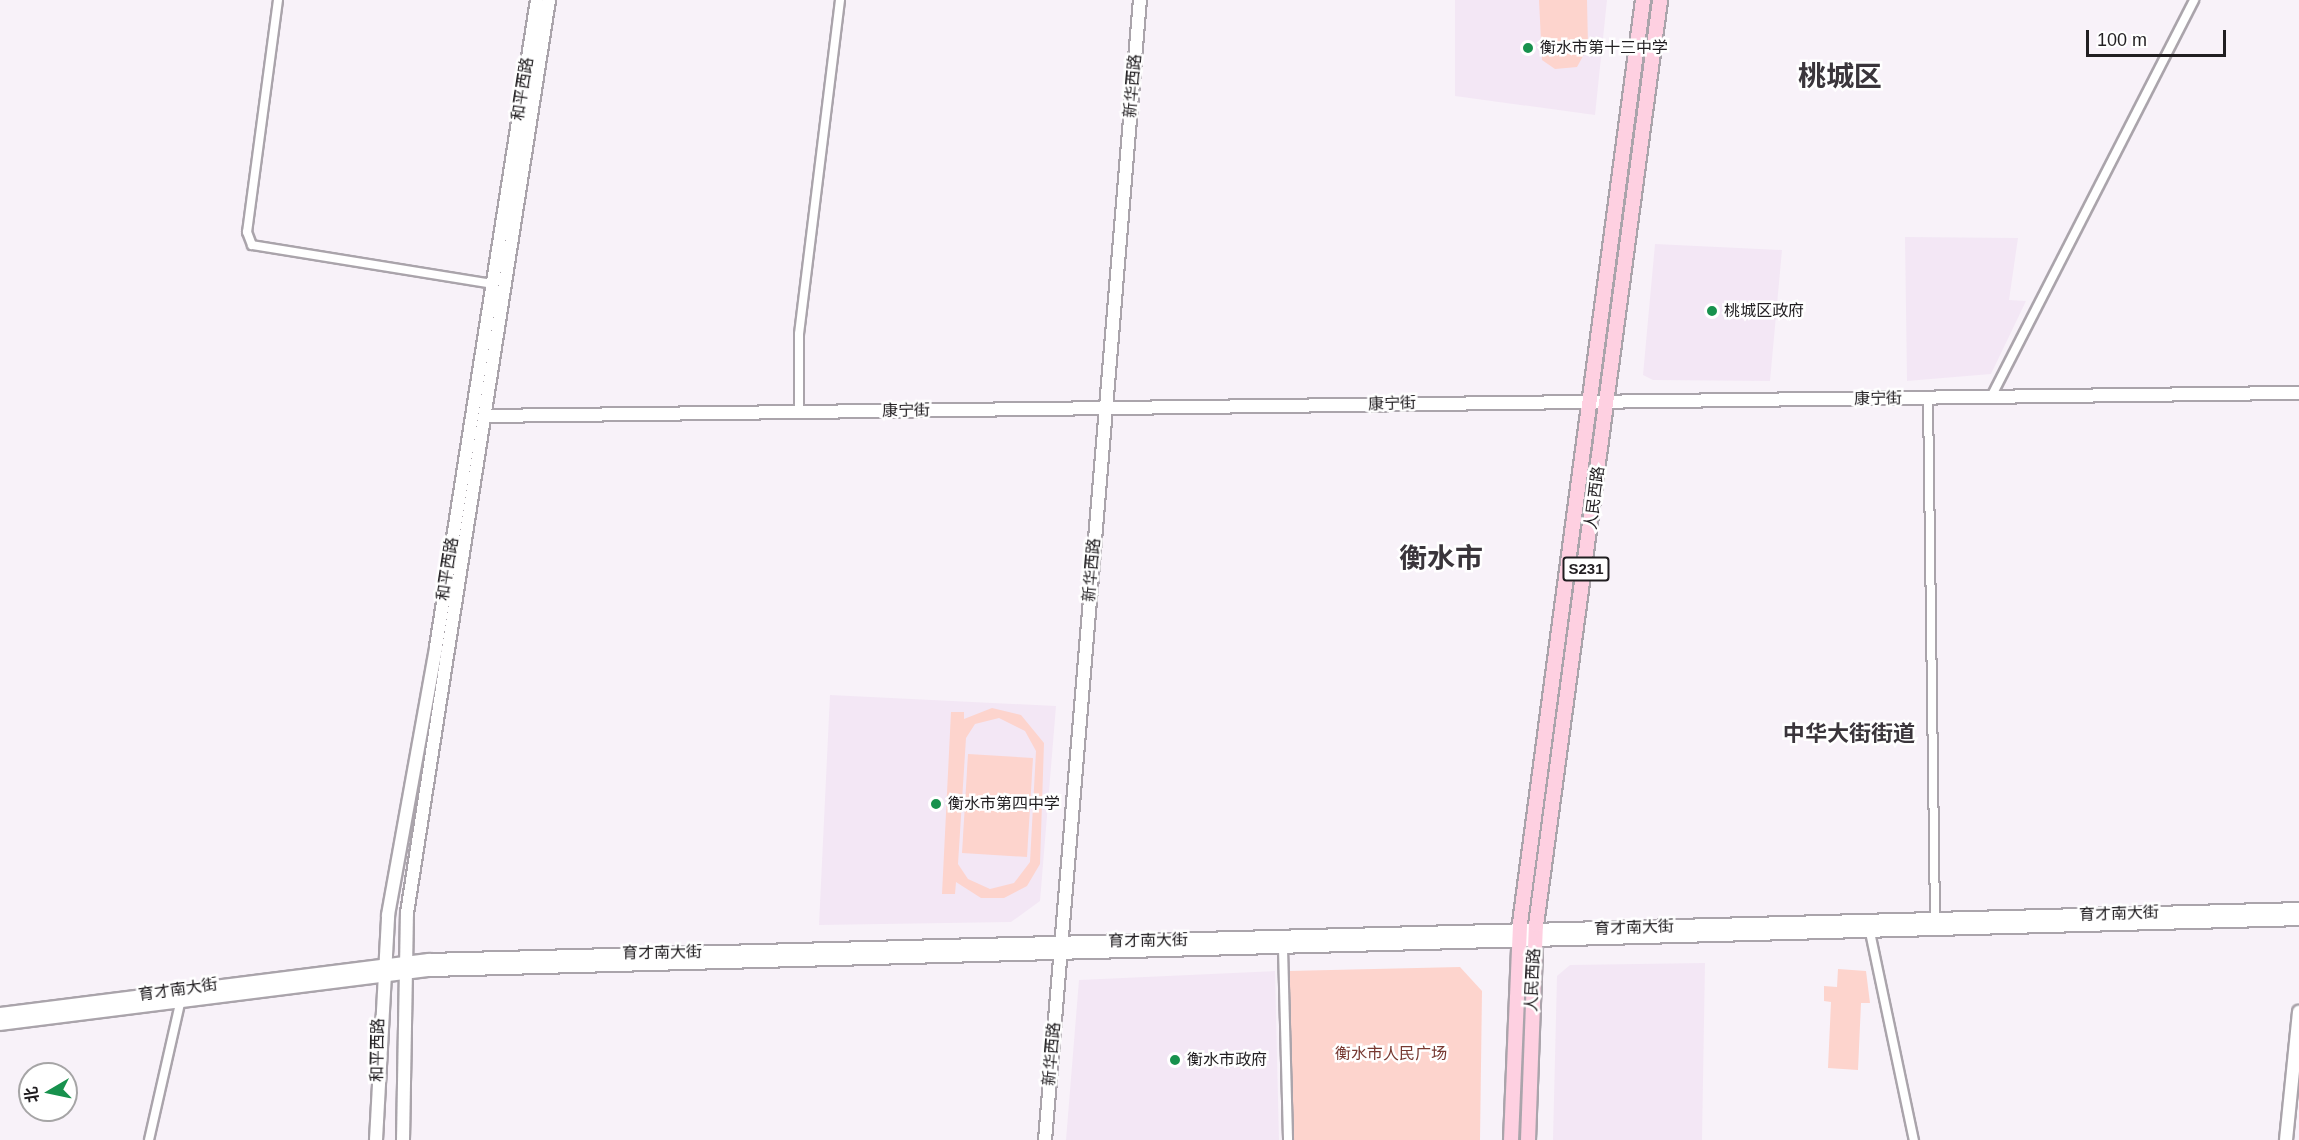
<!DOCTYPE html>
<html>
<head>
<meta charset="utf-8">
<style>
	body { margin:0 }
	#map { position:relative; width:2299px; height:1140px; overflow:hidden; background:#f8f2f9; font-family:Arial,"Noto Sans SC",sans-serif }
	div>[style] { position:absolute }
	.built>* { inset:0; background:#f3e7f5 }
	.green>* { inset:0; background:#fdd4cd }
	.roads { filter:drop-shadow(2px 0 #aaa4ab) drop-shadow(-2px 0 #aaa4ab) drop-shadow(0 2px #aaa4ab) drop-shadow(0 -2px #aaa4ab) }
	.street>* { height:8px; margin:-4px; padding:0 4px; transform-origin:4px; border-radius:4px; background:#fff }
	.secondary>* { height:12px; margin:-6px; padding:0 6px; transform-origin:6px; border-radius:6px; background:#fff }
	.primary>* { height:14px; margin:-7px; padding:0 7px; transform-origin:7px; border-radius:7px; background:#fed0e1 }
	.dots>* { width:16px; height:16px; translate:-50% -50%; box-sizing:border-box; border:3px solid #fff; border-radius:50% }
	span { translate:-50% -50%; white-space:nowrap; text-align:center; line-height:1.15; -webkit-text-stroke:5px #fff; paint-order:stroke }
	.shield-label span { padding:2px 4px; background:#fff; border:2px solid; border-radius:4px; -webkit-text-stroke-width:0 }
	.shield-label { font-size:15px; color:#211e21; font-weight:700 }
	.poi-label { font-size:16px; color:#211e21 }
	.left { translate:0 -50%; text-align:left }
	.street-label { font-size:16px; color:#211e21 }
	.park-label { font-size:16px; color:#773931 }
	.district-label { font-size:22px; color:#3a353b; font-weight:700 }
	.town-label { font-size:28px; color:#3a353b; font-weight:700 }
	.north { position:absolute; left:18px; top:1062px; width:60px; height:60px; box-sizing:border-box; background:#fff; border:2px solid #a6a5a6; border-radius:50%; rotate:261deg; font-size:16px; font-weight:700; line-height:24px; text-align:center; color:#211e21 }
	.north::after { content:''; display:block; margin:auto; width:21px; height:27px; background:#17914d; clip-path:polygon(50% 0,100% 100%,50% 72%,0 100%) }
	.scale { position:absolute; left:2086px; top:30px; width:140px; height:27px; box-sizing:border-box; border:3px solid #211e21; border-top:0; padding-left:8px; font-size:18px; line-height:21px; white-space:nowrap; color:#211e21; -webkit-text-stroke:4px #fff; paint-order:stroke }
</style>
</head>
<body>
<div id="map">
	<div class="built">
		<div style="clip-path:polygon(1455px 0,1607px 0,1595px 115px,1455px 96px)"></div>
		<div style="clip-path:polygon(1905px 237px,2018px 238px,2009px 300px,2026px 301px,1991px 374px,1907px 381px)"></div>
		<div style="clip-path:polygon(1655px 244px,1782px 250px,1770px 381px,1653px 380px,1643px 375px)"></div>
		<div style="clip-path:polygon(830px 695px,1056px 706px,1040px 901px,1011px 922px,819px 925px)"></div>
		<div style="clip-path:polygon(1705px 963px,1702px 1140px,1553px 1140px,1557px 976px,1570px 965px)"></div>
		<div style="clip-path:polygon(1275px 971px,1279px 1140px,1066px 1140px,1079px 980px)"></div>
	</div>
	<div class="green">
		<div style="clip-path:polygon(1539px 0,1587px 0,1588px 47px,1577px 67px,1555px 69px,1542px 60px)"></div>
		<div style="clip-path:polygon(evenodd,992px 708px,1021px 715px,1044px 743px,1040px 864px,1027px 886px,1004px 898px,981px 898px,956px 882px,955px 894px,942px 894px,951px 712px,964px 712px,964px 719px,992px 708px,999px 718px,1025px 731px,1036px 751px,1030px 862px,1014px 883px,990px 889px,968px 879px,958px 864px,966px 738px,975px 724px,999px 718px)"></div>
		<div style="clip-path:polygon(968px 754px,1033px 758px,1027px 857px,962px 853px)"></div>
		<div style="clip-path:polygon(1460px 967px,1482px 991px,1480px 1140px,1293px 1140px,1288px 971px)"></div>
		<div style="clip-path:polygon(1838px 969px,1866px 971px,1870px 1003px,1861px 1003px,1858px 1070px,1828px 1068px,1831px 1002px,1824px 1001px,1824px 986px,1837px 987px)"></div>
	</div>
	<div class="roads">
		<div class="street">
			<div style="left:278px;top:0;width:234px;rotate:97.6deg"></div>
			<div style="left:247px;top:232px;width:14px;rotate:69deg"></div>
			<div style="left:252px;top:245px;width:244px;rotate:9.2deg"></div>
			<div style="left:1991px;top:397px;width:446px;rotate:-62.9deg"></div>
			<div style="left:1928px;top:398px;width:521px;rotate:89.23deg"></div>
			<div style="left:799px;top:412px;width:78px;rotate:-90deg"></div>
			<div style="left:799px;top:334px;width:337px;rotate:-83deg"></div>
			<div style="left:1870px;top:932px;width:213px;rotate:78.1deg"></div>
			<div style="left:1283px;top:948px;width:192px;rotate:88.5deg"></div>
			<div style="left:149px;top:1140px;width:145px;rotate:-77.2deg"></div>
		</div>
		<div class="secondary">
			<div style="left:485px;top:416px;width:1814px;rotate:-0.73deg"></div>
			<div style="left:0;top:1014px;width:432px;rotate:-7.2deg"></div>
			<div style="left:429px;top:960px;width:1871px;rotate:-1.56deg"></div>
			<div style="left:0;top:1024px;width:433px;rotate:-7.2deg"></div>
			<div style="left:430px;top:970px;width:1870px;rotate:-1.56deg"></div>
			<div style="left:376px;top:1140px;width:225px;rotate:-86.9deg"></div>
			<div style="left:388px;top:915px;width:272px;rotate:-79.8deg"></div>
			<div style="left:436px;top:647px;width:655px;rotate:-81.13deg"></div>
			<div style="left:403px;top:1140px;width:227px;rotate:-89deg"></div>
			<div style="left:407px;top:913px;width:924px;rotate:-81.16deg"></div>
			<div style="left:1045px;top:1140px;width:1144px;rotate:-85.24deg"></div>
			<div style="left:2286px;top:1140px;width:129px;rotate:-84.2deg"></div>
		</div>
		<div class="primary">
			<div style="left:1511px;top:1140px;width:217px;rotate:-87.6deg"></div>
			<div style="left:1520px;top:923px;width:931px;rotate:-82.41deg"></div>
			<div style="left:1528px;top:1140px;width:215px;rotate:-87.9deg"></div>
			<div style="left:1536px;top:925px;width:933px;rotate:-82.36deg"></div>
		</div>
	</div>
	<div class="dots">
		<div style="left:1528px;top:48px;background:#17914d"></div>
		<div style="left:1712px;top:311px;background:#17914d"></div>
		<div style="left:936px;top:804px;background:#17914d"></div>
		<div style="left:1175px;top:1060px;background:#17914d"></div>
	</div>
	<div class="shield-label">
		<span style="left:1586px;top:569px">S231</span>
	</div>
	<div class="poi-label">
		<span class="left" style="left:1540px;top:48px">衡水市第十三中学</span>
		<span class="left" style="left:1724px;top:311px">桃城区政府</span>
		<span class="left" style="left:948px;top:804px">衡水市第四中学</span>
		<span class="left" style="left:1187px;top:1060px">衡水市政府</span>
	</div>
	<div class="street-label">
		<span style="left:1133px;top:86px;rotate:-85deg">新华西路</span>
		<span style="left:523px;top:89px;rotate:-81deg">和平西路</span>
		<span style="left:1878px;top:399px;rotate:-1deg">康宁街</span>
		<span style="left:1392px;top:404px;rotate:-2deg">康宁街</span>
		<span style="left:906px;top:411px;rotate:-1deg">康宁街</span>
		<span style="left:1595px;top:498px;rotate:-83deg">人民西路</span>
		<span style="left:448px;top:569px;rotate:-81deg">和平西路</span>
		<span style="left:1092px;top:570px;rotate:-85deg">新华西路</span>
		<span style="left:2119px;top:914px;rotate:-2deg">育才南大街</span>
		<span style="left:1634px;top:928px;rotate:-2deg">育才南大街</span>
		<span style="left:1148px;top:941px;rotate:-1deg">育才南大街</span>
		<span style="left:662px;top:953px;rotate:-1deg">育才南大街</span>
		<span style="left:1533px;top:980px;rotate:-87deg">人民西路</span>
		<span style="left:178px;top:990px;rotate:-8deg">育才南大街</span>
		<span style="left:378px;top:1050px;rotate:-89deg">和平西路</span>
		<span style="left:1052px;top:1054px;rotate:-85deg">新华西路</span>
	</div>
	<div class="park-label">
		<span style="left:1391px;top:1054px">衡水市人民广场</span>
	</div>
	<div class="district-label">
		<span style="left:1849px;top:734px">中华大街街道</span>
	</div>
	<div class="town-label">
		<span style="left:1840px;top:77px">桃城区</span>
		<span style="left:1441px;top:559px">衡水市</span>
	</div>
	<div class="north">北</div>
	<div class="scale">100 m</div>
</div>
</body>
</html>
